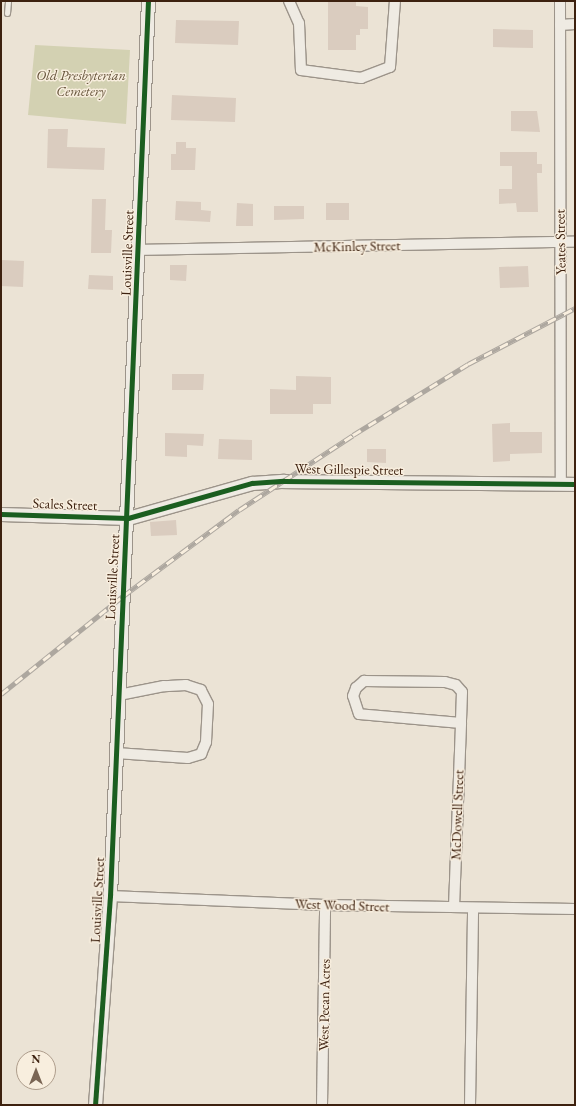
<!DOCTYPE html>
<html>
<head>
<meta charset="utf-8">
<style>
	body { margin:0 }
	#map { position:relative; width:576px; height:1106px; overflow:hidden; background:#ebe3d5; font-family:"EB Garamond",serif }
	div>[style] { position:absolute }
	.green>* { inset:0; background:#d3d1b2 }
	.building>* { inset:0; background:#daccbf }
	.roads { filter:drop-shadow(1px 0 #9c948a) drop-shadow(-1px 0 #9c948a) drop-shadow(0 1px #9c948a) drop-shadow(0 -1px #9c948a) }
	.service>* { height:5px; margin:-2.5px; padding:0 2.5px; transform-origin:2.5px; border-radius:2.5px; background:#efebe3 }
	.minor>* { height:10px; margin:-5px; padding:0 5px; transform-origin:5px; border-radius:5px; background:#efebe3 }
	.tertiary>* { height:13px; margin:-6.5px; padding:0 6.5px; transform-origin:6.5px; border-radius:6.5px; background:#efebe3 }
	.rail>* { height:4.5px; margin-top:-2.25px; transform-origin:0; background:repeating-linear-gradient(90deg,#f8eede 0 9px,#ada79f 0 18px); box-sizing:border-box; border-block:1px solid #ada79f }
	.cycleway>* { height:5px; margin:-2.5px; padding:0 2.5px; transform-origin:2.5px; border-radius:2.5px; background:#1b5e20 }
	span { translate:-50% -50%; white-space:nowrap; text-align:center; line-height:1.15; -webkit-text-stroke:3px #f8eede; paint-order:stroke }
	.park-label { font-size:14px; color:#645238; font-style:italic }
	.street-label { font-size:14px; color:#3d210f }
	.frame { position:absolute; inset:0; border:2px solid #3d210f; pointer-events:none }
	.north { position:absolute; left:16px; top:1050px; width:40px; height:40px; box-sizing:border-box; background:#f8eede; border:1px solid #ad9c8b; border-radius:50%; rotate:0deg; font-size:11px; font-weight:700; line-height:16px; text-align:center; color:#3d210f }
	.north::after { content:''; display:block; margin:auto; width:14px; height:18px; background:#7a6554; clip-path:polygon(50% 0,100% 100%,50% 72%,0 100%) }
</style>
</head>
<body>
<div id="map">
	<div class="green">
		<div style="clip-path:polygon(35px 45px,130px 50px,126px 124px,28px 115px)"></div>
	</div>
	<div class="building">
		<div style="clip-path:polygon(328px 1px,356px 1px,356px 6px,368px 7px,368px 29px,360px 29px,360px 35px,356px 35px,356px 50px,328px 50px)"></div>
		<div style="clip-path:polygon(176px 20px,239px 21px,238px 45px,175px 43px)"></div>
		<div style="clip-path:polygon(493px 29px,533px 30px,533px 48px,493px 47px)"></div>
		<div style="clip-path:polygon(172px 95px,236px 98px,235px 122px,171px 120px)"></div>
		<div style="clip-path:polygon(511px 111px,537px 111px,540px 132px,511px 131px)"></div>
		<div style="clip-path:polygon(48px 129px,68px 129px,67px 147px,105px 148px,104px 170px,47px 168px)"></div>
		<div style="clip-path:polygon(176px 142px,186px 142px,186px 148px,196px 148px,195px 170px,171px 170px,171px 154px,176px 154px)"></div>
		<div style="clip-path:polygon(500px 152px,537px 152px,537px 164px,542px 164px,542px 173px,537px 173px,538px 212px,517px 212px,516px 203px,499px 204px,499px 189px,512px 189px,512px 166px,500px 166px)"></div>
		<div style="clip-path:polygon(92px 199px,106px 199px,105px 230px,112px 230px,111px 253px,91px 253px)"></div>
		<div style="clip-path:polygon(176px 201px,201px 202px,201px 210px,211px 211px,210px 222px,175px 220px)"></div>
		<div style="clip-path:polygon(237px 203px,253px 204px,253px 226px,236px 226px)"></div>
		<div style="clip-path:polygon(326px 203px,349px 203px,349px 220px,326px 220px)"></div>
		<div style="clip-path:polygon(274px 206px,304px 206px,304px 219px,274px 220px)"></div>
		<div style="clip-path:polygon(1px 260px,24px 261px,23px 287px,1px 286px)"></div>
		<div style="clip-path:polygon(170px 265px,187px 265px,186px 281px,170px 280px)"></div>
		<div style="clip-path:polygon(528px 266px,529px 287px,500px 288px,499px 267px)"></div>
		<div style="clip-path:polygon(89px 275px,113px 276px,113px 290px,88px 289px)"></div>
		<div style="clip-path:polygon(172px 374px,204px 374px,203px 390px,172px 390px)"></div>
		<div style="clip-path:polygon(296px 376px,331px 377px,331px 404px,313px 404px,313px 414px,270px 414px,270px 389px,296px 390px)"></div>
		<div style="clip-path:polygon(510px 423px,510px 432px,542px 432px,542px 453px,510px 454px,510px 461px,493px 462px,492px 424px)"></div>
		<div style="clip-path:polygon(165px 433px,204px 434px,203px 446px,187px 445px,187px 457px,165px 456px)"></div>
		<div style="clip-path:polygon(219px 439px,252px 440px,252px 460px,218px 459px)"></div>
		<div style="clip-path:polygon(367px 449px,386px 449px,386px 463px,367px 462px)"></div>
		<div style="clip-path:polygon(176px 520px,177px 535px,151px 536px,150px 522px)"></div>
	</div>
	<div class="roads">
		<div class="service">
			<div style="left:7px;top:13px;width:12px;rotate:-85deg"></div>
		</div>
		<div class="minor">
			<div style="left:289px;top:1px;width:24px;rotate:66deg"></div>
			<div style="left:299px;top:23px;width:47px;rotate:87.6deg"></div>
			<div style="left:301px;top:70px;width:61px;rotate:7.6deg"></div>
			<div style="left:361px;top:78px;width:31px;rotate:-21deg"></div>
			<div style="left:390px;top:67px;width:66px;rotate:-85.7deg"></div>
			<div style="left:560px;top:1px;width:483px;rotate:89.9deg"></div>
			<div style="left:560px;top:25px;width:15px;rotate:-4deg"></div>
			<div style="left:139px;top:250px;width:436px;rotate:-1.1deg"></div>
			<div style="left:364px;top:681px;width:81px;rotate:0.7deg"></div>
			<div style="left:445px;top:682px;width:11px;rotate:15deg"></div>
			<div style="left:456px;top:685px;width:9px;rotate:49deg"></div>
			<div style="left:462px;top:692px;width:31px;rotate:92deg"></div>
			<div style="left:461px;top:723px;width:102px;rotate:-175deg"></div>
			<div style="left:359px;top:714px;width:19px;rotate:-108deg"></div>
			<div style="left:353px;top:696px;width:9px;rotate:-69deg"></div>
			<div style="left:356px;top:688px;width:11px;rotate:-41deg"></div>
			<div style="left:116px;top:753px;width:72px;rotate:4deg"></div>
			<div style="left:188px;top:758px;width:14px;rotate:-17deg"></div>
			<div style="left:201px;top:754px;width:13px;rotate:-67deg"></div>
			<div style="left:206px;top:742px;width:38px;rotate:-87deg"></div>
			<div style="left:208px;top:704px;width:16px;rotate:-117deg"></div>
			<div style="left:201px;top:690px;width:16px;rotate:-162deg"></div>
			<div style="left:186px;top:685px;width:22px;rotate:177deg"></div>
			<div style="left:164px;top:686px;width:46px;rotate:168.7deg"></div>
			<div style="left:110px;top:896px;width:215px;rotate:2.4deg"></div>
			<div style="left:325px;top:905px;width:250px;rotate:0.9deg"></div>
			<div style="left:454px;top:907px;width:184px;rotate:-87.8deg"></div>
			<div style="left:322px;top:1105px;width:200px;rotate:-89.1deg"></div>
			<div style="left:470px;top:1105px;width:197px;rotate:-89.1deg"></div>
		</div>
		<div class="tertiary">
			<div style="left:1px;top:514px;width:127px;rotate:1.8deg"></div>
			<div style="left:128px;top:518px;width:129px;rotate:-15.8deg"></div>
			<div style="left:252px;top:483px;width:32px;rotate:-4deg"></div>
			<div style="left:284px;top:481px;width:291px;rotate:0.6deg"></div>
			<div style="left:95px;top:1105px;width:210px;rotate:-85.9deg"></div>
			<div style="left:110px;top:896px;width:896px;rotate:-87.57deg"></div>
		</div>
	</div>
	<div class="rail">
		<div style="left:1px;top:694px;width:156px;rotate:-38.8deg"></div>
		<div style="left:123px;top:596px;width:144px;rotate:-36.6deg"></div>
		<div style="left:239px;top:510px;width:136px;rotate:-33.3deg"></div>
		<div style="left:353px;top:435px;width:135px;rotate:-31.7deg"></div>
		<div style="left:468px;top:364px;width:121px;rotate:-27.6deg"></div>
	</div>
	<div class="cycleway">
		<div style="left:1px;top:514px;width:127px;rotate:1.8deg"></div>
		<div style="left:128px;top:518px;width:129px;rotate:-15.8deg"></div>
		<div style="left:252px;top:483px;width:32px;rotate:-4deg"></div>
		<div style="left:284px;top:481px;width:291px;rotate:0.6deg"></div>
		<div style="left:95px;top:1105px;width:210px;rotate:-85.9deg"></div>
		<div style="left:110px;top:896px;width:896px;rotate:-87.57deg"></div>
	</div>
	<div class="park-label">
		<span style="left:81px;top:83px">Old Presbyterian<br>Cemetery</span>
	</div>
	<div class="street-label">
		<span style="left:560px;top:242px;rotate:-91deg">Yeates Street</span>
		<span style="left:357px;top:246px;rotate:-1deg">McKinley Street</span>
		<span style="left:127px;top:253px;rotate:-88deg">Louisville Street</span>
		<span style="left:349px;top:469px;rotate:1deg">West Gillespie Street</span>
		<span style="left:65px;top:504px;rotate:2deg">Scales Street</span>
		<span style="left:112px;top:577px;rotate:-87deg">Louisville Street</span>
		<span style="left:457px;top:815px;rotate:-88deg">McDowell Street</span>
		<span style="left:97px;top:900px;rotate:-87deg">Louisville Street</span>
		<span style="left:342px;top:905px;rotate:2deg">West Wood Street</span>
		<span style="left:324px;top:1005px;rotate:-89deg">West Pecan Acres</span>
	</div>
	<div class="frame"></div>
	<div class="north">N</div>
</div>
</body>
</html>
